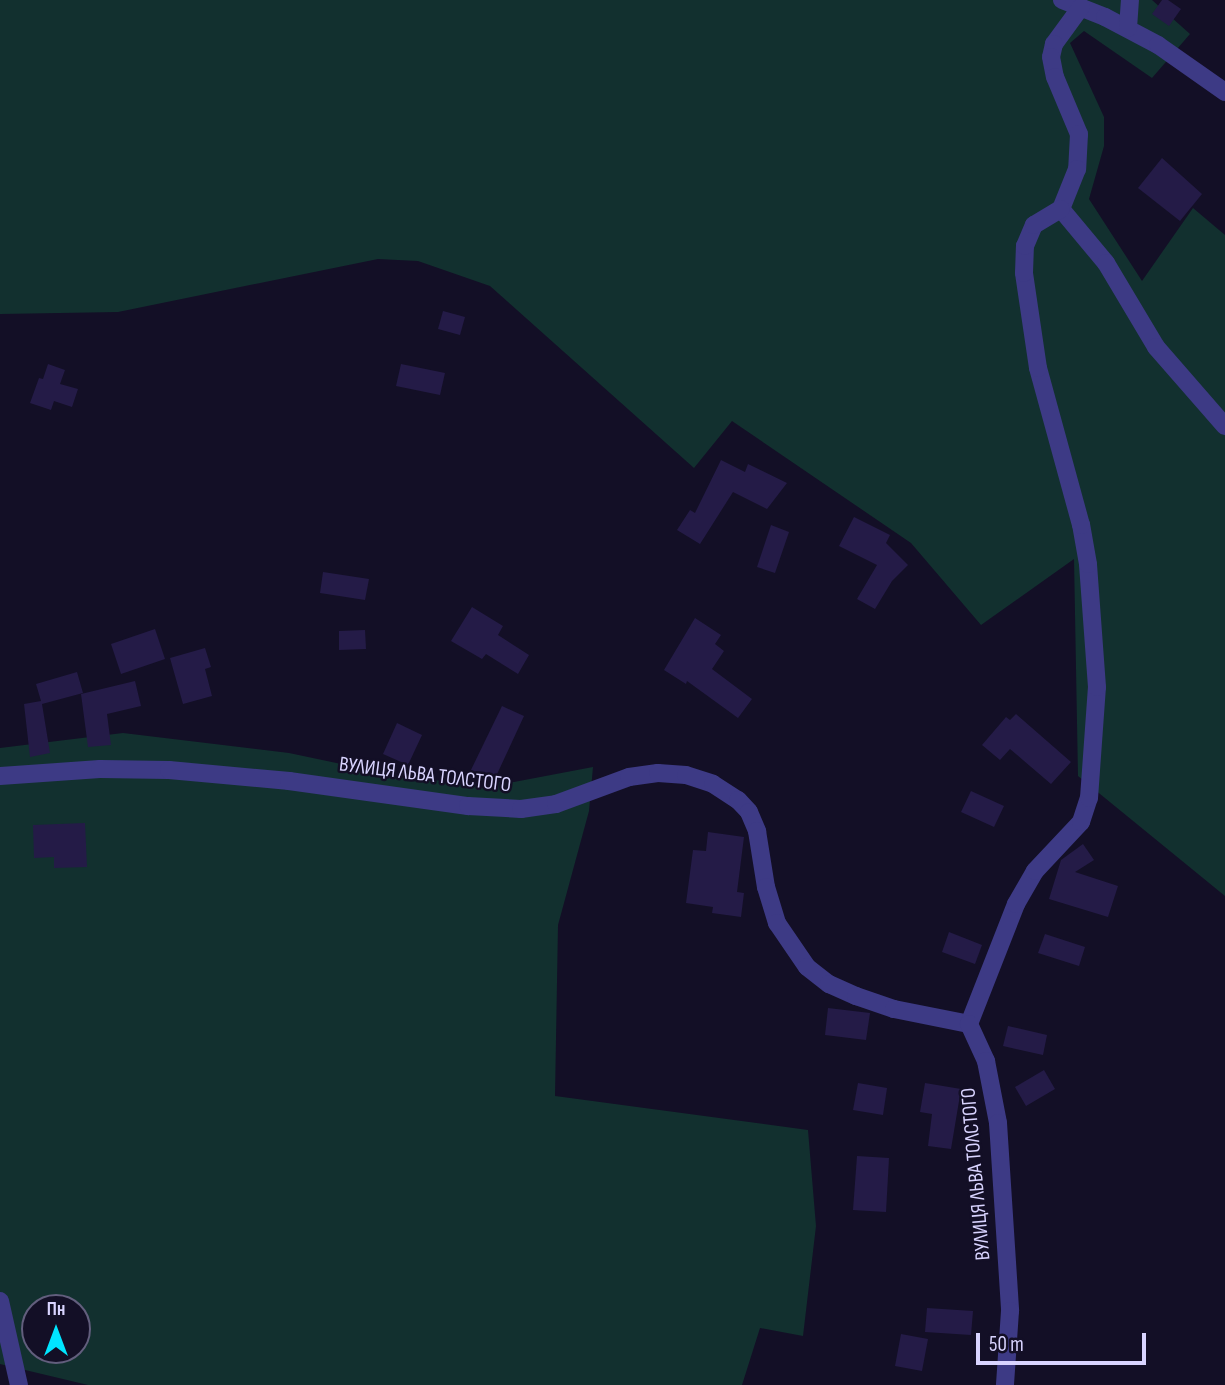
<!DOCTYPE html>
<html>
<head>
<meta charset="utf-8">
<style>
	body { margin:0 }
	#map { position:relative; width:1225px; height:1385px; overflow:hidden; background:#130f26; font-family:"Sofia Sans Condensed",sans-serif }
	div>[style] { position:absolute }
	.green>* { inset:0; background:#12302f }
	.building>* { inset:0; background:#241b47 }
	.street>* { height:18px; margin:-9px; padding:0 9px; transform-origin:9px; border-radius:9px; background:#3d3a85 }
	span { translate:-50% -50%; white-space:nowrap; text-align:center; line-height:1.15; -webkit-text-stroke:5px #130f26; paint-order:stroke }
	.street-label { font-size:21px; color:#d9d4ff }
	.north { position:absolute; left:21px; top:1294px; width:70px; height:70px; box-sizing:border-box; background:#130f26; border:2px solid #625e7d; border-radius:50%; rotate:0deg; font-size:19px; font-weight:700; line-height:28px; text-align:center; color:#d9d4ff }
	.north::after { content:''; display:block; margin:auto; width:24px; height:32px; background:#00e5ff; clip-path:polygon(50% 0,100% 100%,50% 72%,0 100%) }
	.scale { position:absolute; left:976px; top:1333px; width:170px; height:32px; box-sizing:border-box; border:4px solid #d9d4ff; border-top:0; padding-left:9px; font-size:21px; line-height:24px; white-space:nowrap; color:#d9d4ff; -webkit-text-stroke:5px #130f26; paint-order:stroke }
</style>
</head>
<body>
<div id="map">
	<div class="green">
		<div style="clip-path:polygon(0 0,1152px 0,1190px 34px,1152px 78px,1084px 31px,1070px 43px,1104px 117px,1104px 146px,1089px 199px,1142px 281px,1193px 208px,1225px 235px,1225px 896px,1078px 776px,1074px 559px,981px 625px,911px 543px,732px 421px,694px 468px,490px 286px,418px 261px,378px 259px,118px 312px,0 314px)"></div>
		<div style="clip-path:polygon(evenodd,123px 733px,289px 753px,417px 780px,514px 782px,593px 767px,589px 811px,558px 925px,555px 1096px,808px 1130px,816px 1226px,803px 1336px,760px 1328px,742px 1385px,88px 1385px,0 1364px,0 748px,123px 733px,35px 1308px,77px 1308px,77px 1350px,35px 1350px,35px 1308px)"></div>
	</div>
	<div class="building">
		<div style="clip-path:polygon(1162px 0,1168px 0,1181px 9px,1169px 26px,1152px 14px)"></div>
		<div style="clip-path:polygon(1162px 158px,1202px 194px,1180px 221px,1138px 188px)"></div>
		<div style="clip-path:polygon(443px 311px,465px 317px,460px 335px,438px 329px)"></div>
		<div style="clip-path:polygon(48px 364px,65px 370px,60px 384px,78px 389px,72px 407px,54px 401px,51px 410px,30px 403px,39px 378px,43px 379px)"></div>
		<div style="clip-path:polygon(401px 364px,445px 373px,440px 395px,396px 386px)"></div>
		<div style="clip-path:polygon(721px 460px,745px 472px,748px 464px,787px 483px,767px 509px,733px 492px,700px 544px,677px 530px,690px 510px,695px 513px)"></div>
		<div style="clip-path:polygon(854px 517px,890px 535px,886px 543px,908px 565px,892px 581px,875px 609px,857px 599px,877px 565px,839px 546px)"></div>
		<div style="clip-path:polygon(771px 525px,789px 532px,775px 573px,757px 567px)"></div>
		<div style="clip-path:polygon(323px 572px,369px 579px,365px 600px,320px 593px)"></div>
		<div style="clip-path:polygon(472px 607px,503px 626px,498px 635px,529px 655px,518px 674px,486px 654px,482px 659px,451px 641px)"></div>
		<div style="clip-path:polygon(695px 618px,721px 635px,715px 644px,724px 651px,712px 669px,752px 699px,738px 718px,687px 681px,686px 684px,664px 670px)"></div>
		<div style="clip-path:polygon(155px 629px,165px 659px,121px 674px,111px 644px)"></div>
		<div style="clip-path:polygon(365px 630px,366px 649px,339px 650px,339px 631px)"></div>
		<div style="clip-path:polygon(205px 648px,211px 667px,205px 669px,212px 696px,183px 704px,170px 658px)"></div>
		<div style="clip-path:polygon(77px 672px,83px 693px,42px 704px,50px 753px,30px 757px,24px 704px,41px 701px,36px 684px)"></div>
		<div style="clip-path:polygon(135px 681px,141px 706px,107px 714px,111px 745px,88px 747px,81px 694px)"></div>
		<div style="clip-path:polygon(502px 706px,524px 716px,492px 785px,469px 774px)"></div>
		<div style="clip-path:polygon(1016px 714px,1071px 762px,1051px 784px,1010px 749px,1000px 760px,982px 745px,1006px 717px,1010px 720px)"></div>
		<div style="clip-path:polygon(397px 723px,422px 735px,408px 765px,383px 754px)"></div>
		<div style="clip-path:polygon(971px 791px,1004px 806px,994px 827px,961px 812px)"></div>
		<div style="clip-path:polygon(85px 823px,87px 867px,54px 868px,54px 857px,34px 858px,33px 825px)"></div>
		<div style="clip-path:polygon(708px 832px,744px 837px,737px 892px,744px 893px,741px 917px,712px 913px,713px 907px,686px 903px,693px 850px,706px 851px)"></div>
		<div style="clip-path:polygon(1083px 844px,1094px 860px,1075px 872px,1118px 886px,1108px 917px,1049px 899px,1061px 860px)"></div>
		<div style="clip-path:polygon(949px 932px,982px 945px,975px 964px,942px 952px)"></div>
		<div style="clip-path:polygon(1045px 934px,1085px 947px,1079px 966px,1038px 953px)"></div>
		<div style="clip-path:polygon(828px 1008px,870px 1013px,866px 1040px,825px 1035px)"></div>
		<div style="clip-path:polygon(1008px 1026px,1047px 1035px,1043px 1055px,1003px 1046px)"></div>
		<div style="clip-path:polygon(1044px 1070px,1055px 1089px,1026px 1106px,1015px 1087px)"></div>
		<div style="clip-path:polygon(858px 1083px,887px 1088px,883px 1115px,853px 1110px)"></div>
		<div style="clip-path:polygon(925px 1083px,961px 1089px,951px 1149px,928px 1146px,932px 1114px,920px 1112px)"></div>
		<div style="clip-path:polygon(857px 1156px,889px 1158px,886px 1212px,853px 1210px)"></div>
		<div style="clip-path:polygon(927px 1308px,973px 1311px,971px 1335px,925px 1332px)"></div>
		<div style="clip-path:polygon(901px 1334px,928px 1339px,922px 1371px,895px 1366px)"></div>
	</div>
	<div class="street">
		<div style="left:1062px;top:0;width:46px;rotate:21.6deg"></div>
		<div style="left:1105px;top:17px;width:60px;rotate:27.8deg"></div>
		<div style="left:1158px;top:45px;width:82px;rotate:35deg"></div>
		<div style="left:1081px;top:7px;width:46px;rotate:126.1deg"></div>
		<div style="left:1054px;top:44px;width:13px;rotate:103deg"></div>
		<div style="left:1051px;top:57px;width:20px;rotate:79deg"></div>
		<div style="left:1055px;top:77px;width:62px;rotate:67.2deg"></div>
		<div style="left:1079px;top:134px;width:35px;rotate:93deg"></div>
		<div style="left:1077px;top:169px;width:43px;rotate:111.8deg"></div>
		<div style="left:1061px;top:209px;width:70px;rotate:50.2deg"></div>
		<div style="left:1106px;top:263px;width:98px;rotate:59.2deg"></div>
		<div style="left:1156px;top:347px;width:105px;rotate:48.9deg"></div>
		<div style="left:1128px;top:28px;width:28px;rotate:-86deg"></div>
		<div style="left:0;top:776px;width:100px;rotate:-4deg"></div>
		<div style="left:100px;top:769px;width:69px;rotate:0.8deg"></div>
		<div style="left:169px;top:770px;width:121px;rotate:5.2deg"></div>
		<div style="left:289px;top:781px;width:181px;rotate:8deg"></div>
		<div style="left:468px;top:806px;width:53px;rotate:3.2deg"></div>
		<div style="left:521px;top:809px;width:35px;rotate:-8deg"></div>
		<div style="left:556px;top:804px;width:78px;rotate:-20.3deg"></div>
		<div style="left:629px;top:777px;width:29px;rotate:-8deg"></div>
		<div style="left:658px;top:773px;width:28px;rotate:4deg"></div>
		<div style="left:686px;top:775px;width:28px;rotate:18deg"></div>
		<div style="left:713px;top:784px;width:30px;rotate:33deg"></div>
		<div style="left:738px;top:800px;width:16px;rotate:47deg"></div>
		<div style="left:749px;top:812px;width:21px;rotate:67deg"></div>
		<div style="left:757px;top:831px;width:57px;rotate:80.9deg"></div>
		<div style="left:766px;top:887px;width:38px;rotate:73deg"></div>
		<div style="left:777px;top:923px;width:53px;rotate:55.7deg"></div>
		<div style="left:807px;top:967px;width:28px;rotate:38deg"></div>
		<div style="left:829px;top:984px;width:30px;rotate:24deg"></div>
		<div style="left:856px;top:996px;width:40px;rotate:18.9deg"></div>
		<div style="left:894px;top:1009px;width:76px;rotate:11.3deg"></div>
		<div style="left:969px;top:1024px;width:129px;rotate:-68.6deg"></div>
		<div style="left:1016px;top:904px;width:38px;rotate:-60deg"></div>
		<div style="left:1035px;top:871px;width:67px;rotate:-46.8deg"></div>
		<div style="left:1081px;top:822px;width:25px;rotate:-72deg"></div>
		<div style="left:1089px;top:798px;width:111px;rotate:-85.9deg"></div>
		<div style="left:1097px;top:687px;width:123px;rotate:-94.2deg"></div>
		<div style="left:1088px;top:564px;width:40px;rotate:-100deg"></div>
		<div style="left:1081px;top:525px;width:163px;rotate:-105.3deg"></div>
		<div style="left:1038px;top:368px;width:96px;rotate:-98.4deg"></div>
		<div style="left:1024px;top:273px;width:27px;rotate:-88deg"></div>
		<div style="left:1025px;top:246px;width:23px;rotate:-67deg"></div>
		<div style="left:1034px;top:225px;width:31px;rotate:-31deg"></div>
		<div style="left:969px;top:1024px;width:41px;rotate:65.3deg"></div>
		<div style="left:986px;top:1061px;width:63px;rotate:79deg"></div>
		<div style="left:998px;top:1123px;width:188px;rotate:86.3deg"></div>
		<div style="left:1010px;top:1311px;width:74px;rotate:93.9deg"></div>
		<div style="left:0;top:1301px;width:86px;rotate:77.3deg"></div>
	</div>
	<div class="street-label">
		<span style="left:425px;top:775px;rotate:7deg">ВУЛИЦЯ ЛЬВА ТОЛСТОГО</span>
		<span style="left:976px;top:1174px;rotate:-95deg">ВУЛИЦЯ ЛЬВА ТОЛСТОГО</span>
	</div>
	<div class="north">Пн</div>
	<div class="scale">50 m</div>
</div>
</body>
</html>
